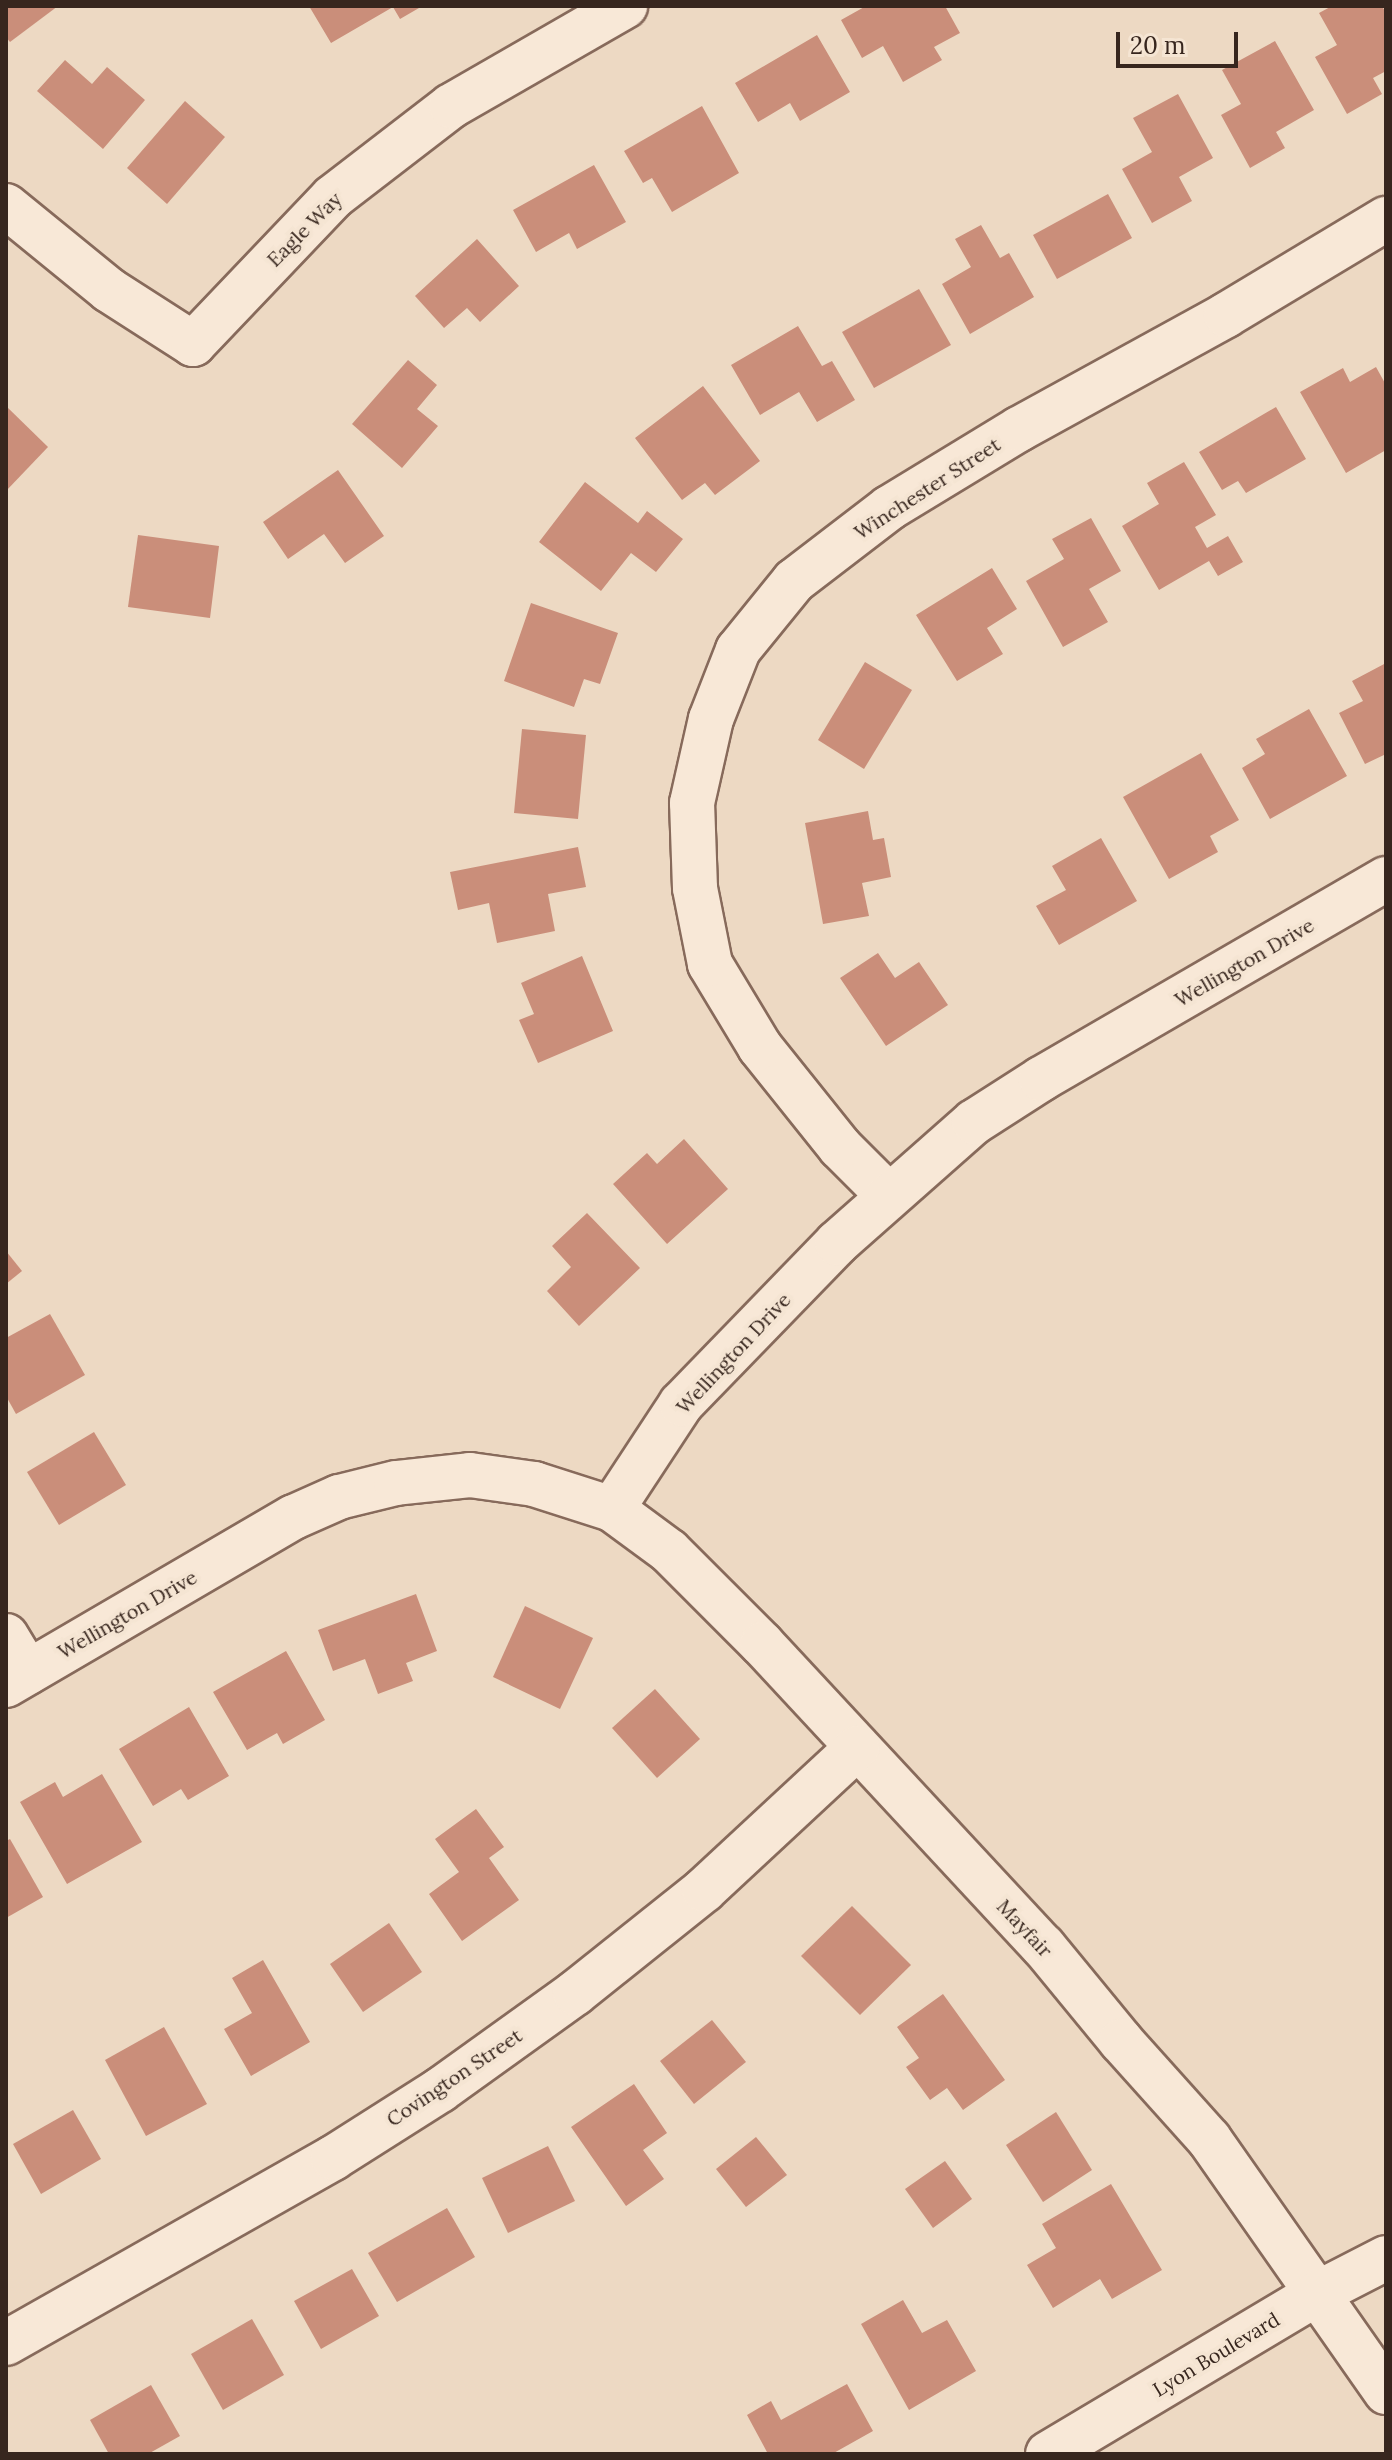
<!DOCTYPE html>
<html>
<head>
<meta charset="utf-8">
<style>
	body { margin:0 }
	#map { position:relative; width:1392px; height:2460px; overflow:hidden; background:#edd9c3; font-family:Lora,serif }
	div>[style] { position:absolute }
	.building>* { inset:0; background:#ca8e7a }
	.roads { filter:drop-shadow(2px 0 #876a5b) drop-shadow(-2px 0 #876a5b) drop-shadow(0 2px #876a5b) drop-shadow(0 -2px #876a5b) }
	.minor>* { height:44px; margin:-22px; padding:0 22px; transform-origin:22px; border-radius:22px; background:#f8e8d7 }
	span { translate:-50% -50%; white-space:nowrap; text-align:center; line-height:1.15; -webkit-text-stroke:8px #f5e5d3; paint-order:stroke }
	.street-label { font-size:20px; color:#37261e }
	.frame { position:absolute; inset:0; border:8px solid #37261e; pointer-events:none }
	.scale { position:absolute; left:1116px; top:32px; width:122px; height:36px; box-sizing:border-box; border:4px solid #37261e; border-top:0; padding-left:10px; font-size:24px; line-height:28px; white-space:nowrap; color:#37261e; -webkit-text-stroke:6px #f5e5d3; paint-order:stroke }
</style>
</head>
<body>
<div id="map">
	<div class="building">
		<div style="clip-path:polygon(6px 6px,58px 6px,10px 42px,6px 37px)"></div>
		<div style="clip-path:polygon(309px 6px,417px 6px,419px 8px,400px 19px,393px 7px,331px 43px)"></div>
		<div style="clip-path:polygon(866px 6px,945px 6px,960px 33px,934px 47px,942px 60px,903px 82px,883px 46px,862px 58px,841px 20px)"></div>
		<div style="clip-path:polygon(1332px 6px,1382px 6px,1386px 13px,1386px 71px,1373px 78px,1382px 94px,1347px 114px,1315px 57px,1337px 45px,1319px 13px)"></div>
		<div style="clip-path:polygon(817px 35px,850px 92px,800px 121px,790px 103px,758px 122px,735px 83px)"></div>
		<div style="clip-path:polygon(1275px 41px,1314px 110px,1276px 132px,1285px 148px,1250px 168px,1221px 115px,1241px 104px,1222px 70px)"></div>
		<div style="clip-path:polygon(65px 60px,92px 84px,107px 67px,145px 100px,103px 149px,37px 91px)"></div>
		<div style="clip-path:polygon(1178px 94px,1213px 158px,1179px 177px,1192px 201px,1152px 223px,1122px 169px,1152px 152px,1133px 118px)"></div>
		<div style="clip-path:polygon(185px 101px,225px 137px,167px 204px,127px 168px)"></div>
		<div style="clip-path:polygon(702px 106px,739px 173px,672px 212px,652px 178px,643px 183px,624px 151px)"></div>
		<div style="clip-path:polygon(594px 165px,626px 222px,577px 249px,569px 233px,536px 252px,513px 210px)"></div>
		<div style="clip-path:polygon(1108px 194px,1132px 238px,1057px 279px,1033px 235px)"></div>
		<div style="clip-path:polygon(981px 225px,1000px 258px,1009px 253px,1034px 297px,970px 334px,942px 284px,971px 267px,955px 239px)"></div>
		<div style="clip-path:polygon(477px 239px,519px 286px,480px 322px,467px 308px,444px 328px,415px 296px)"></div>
		<div style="clip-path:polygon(919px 289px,951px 345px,874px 388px,842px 332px)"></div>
		<div style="clip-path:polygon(798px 326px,822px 366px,832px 361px,855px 400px,817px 422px,799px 392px,760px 415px,731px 365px)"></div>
		<div style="clip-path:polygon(408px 360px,437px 385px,417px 409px,438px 426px,402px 468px,352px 424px)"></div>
		<div style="clip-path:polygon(1376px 367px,1386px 385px,1386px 450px,1346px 473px,1300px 392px,1343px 368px,1350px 382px)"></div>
		<div style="clip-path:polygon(703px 386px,760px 461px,715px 495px,705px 483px,682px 500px,635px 438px)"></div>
		<div style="clip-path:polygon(6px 406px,48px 447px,6px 491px)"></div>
		<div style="clip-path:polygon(1276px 407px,1306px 459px,1246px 493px,1238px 481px,1222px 490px,1199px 452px)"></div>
		<div style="clip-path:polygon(1184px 462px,1216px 515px,1195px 527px,1207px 548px,1228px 536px,1243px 562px,1218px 576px,1209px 561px,1159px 590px,1122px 526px,1159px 504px,1147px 483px)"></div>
		<div style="clip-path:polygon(338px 470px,384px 536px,345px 563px,324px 534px,288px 559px,263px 522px)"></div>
		<div style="clip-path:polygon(585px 482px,638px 523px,647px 511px,683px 539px,656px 572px,631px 553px,601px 591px,539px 542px)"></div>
		<div style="clip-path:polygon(1091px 518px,1121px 571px,1089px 589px,1108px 622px,1063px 647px,1026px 581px,1064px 559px,1052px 539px)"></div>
		<div style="clip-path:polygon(138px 535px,219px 546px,210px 618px,128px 607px)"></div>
		<div style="clip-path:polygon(992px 568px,1017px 609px,987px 628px,1003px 654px,957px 681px,916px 615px)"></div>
		<div style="clip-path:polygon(531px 603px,618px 633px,600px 684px,584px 679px,574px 707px,504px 681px)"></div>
		<div style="clip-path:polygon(865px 662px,912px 690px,864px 769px,818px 740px)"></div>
		<div style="clip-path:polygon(1386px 663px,1386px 754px,1365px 764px,1339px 713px,1363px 701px,1352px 681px)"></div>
		<div style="clip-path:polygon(1309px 709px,1347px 776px,1270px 819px,1242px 768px,1265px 754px,1256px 739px)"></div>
		<div style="clip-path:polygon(522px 729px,586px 735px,578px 819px,514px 813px)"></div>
		<div style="clip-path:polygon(1201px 753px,1239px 820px,1210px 836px,1218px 852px,1169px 879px,1123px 797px)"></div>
		<div style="clip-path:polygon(868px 811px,873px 840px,884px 838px,891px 877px,862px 883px,869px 916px,823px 924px,805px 823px)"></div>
		<div style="clip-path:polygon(1101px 838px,1137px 901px,1059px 945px,1036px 906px,1066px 890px,1052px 866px)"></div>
		<div style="clip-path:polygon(578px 847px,586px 887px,548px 894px,555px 931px,497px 943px,489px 903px,458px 910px,450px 872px)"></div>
		<div style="clip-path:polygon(878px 953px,895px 978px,919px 962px,948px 1005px,886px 1046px,840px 978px)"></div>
		<div style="clip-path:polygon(582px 956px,613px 1031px,538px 1063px,519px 1020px,534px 1014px,521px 983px)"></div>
		<div style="clip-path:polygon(684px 1139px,728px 1189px,667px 1244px,613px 1184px,647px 1153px,657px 1164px)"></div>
		<div style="clip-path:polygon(587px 1213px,640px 1268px,579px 1326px,547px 1291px,571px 1267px,552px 1246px)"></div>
		<div style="clip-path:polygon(6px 1251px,22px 1271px,6px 1284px)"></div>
		<div style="clip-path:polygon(50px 1314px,85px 1375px,16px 1414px,6px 1396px,6px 1338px)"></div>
		<div style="clip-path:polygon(94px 1432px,126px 1485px,59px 1525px,27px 1472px)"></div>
		<div style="clip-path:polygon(416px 1594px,437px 1651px,406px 1663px,413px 1681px,378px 1694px,365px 1659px,333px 1671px,318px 1630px)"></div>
		<div style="clip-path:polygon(525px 1606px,593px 1638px,560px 1709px,493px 1677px)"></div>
		<div style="clip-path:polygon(286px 1651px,325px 1720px,283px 1744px,277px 1733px,247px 1750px,213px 1692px)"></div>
		<div style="clip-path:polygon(655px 1689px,700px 1739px,657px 1778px,612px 1728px)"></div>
		<div style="clip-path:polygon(189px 1707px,229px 1776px,188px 1800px,181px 1789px,153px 1806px,119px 1749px)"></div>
		<div style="clip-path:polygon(102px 1774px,142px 1842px,67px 1884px,20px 1802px,55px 1782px,63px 1797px)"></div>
		<div style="clip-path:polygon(476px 1809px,504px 1847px,489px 1858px,519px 1900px,462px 1941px,429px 1894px,459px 1872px,435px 1839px)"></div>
		<div style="clip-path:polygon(10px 1839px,43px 1897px,6px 1918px,6px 1841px)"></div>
		<div style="clip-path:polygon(852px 1906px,911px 1965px,860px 2015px,801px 1956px)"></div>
		<div style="clip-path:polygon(389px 1923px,422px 1972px,363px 2012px,330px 1964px)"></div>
		<div style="clip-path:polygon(263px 1960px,310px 2042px,251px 2076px,224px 2029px,252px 2013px,232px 1978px)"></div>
		<div style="clip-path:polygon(943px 1994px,1005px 2080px,963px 2110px,947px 2088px,930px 2100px,906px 2067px,919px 2058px,897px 2027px)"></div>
		<div style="clip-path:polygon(712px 2020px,746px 2062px,694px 2104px,660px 2061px)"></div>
		<div style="clip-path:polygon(164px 2027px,207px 2104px,146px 2136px,105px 2060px)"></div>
		<div style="clip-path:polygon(634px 2084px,667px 2133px,643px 2150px,664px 2179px,626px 2206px,571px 2127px)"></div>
		<div style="clip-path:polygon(73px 2110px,101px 2159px,41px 2194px,13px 2144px)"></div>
		<div style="clip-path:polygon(1056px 2112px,1092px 2170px,1043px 2202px,1006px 2145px)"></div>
		<div style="clip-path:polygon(756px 2137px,787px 2175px,746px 2207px,716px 2169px)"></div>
		<div style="clip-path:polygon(548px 2146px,575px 2201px,508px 2233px,482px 2178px)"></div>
		<div style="clip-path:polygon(945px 2161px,972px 2199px,933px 2228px,905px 2189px)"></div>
		<div style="clip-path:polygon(1111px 2184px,1162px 2270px,1112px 2299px,1100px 2279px,1053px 2308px,1027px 2265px,1056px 2248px,1042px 2224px)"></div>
		<div style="clip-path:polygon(447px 2208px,475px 2257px,397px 2302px,368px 2253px)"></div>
		<div style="clip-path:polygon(352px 2269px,379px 2316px,321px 2349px,294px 2301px)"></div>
		<div style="clip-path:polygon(903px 2300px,922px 2333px,947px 2320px,976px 2371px,909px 2410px,861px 2324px)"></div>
		<div style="clip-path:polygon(252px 2319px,284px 2375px,223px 2410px,191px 2354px)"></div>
		<div style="clip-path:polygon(847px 2384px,873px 2431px,832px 2454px,768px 2454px,747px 2415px,771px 2401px,781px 2420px)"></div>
		<div style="clip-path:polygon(151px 2385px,180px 2436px,148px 2454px,109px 2454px,90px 2420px)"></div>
	</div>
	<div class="roads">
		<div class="minor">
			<div style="left:6px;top:206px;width:133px;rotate:39.2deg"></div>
			<div style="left:109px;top:290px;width:100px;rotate:32.7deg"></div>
			<div style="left:193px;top:344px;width:203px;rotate:-46.4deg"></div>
			<div style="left:333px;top:197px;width:149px;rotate:-37.6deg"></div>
			<div style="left:451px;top:106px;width:201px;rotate:-29.9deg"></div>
			<div style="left:889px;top:1196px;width:69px;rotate:-135deg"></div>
			<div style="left:840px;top:1147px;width:128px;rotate:-128.7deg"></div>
			<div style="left:760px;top:1047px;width:97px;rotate:-121.1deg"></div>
			<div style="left:710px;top:964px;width:77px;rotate:-101.2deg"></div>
			<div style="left:695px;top:888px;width:85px;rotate:-92deg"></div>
			<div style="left:692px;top:803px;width:86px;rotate:-77.3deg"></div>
			<div style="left:711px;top:719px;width:74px;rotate:-68.6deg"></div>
			<div style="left:738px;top:650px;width:89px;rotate:-50.9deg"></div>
			<div style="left:794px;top:581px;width:120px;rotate:-37.5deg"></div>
			<div style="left:889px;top:508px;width:152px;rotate:-31.3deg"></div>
			<div style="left:1019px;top:429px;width:236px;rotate:-28.8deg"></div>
			<div style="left:1226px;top:315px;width:187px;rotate:-31deg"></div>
			<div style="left:612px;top:1509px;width:126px;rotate:-56.7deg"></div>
			<div style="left:681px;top:1404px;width:224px;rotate:-45.9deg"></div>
			<div style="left:837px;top:1243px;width:183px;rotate:-41.5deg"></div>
			<div style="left:974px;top:1122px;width:80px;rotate:-32.7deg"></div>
			<div style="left:1041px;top:1079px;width:399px;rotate:-30.1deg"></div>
			<div style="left:6px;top:1636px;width:42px;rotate:58.6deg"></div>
			<div style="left:6px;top:1685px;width:333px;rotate:-30.3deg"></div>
			<div style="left:294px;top:1517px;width:49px;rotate:-24deg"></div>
			<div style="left:339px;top:1497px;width:59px;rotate:-13.8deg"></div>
			<div style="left:396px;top:1483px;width:74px;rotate:-6.2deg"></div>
			<div style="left:470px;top:1475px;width:65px;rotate:8deg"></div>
			<div style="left:534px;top:1484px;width:82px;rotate:17.8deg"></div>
			<div style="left:612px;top:1509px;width:71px;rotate:36.4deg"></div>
			<div style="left:669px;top:1551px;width:132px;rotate:45deg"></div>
			<div style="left:762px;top:1644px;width:413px;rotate:47.1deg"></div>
			<div style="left:1043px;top:1946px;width:123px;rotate:50.6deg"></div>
			<div style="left:1121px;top:2041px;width:132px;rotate:48.1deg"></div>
			<div style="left:1209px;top:2139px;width:309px;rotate:55deg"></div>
			<div style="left:6px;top:2343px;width:376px;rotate:-29.5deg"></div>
			<div style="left:333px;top:2158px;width:127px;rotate:-32.4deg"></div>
			<div style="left:440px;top:2090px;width:166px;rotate:-35.7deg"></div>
			<div style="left:575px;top:1993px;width:165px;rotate:-38.6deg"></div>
			<div style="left:704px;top:1890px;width:209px;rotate:-42.9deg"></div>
			<div style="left:1048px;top:2454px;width:314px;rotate:-30.8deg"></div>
			<div style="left:1318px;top:2293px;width:76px;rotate:-27.2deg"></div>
		</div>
	</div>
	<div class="street-label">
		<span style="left:304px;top:229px;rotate:-45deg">Eagle Way</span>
		<span style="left:927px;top:488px;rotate:-33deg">Winchester Street</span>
		<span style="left:1244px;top:962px;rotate:-30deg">Wellington Drive</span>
		<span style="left:733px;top:1353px;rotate:-47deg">Wellington Drive</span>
		<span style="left:127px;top:1614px;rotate:-30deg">Wellington Drive</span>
		<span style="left:1025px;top:1928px;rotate:47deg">Mayfair</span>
		<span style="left:454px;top:2077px;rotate:-34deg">Covington Street</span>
		<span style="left:1216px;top:2354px;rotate:-31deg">Lyon Boulevard</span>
	</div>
	<div class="frame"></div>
	<div class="scale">20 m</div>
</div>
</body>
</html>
